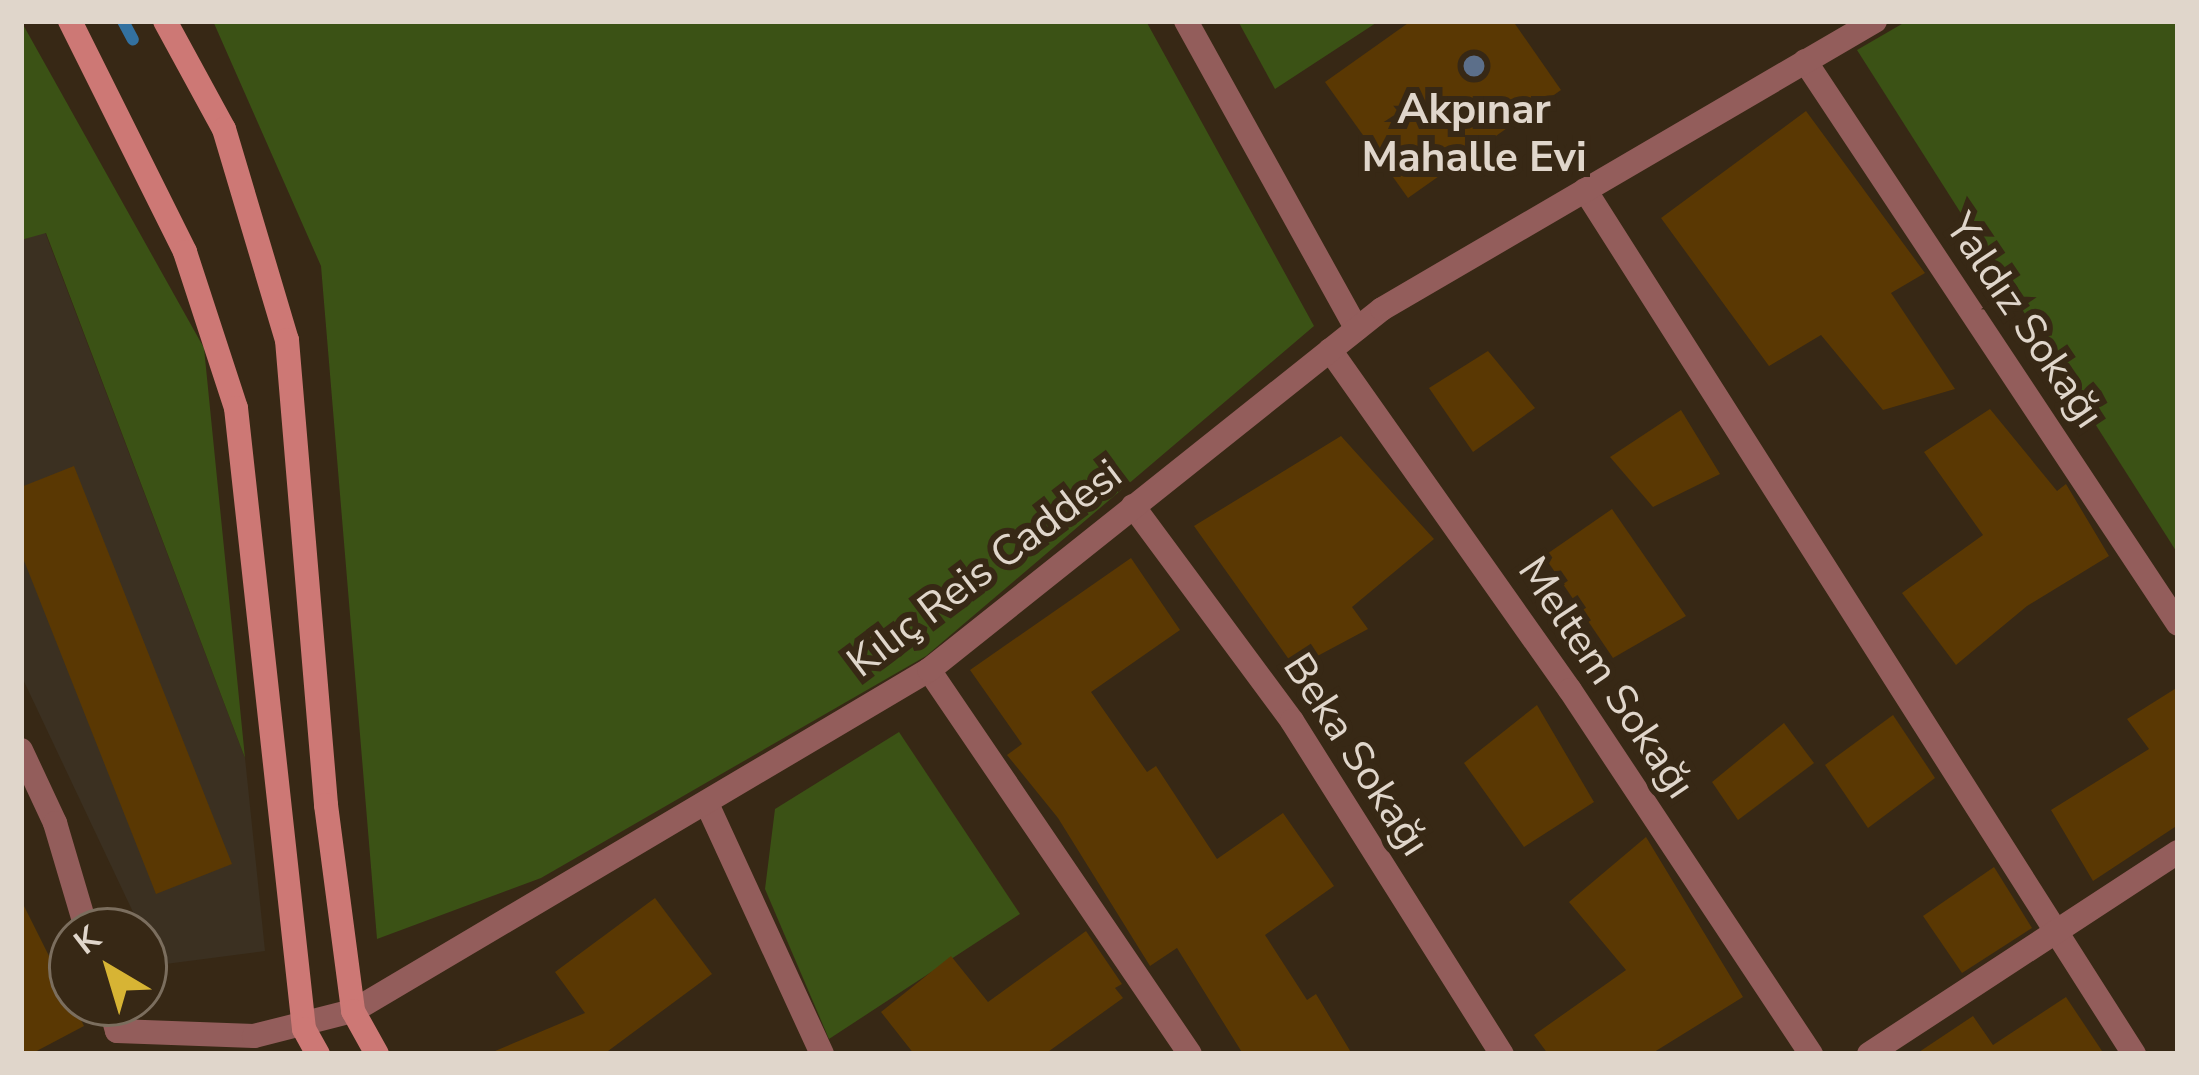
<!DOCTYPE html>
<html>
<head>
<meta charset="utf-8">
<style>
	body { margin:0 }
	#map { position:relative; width:2199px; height:1075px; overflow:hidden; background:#372815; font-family:"Nunito Sans",sans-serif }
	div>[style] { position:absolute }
	.industrial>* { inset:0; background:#3b3021 }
	.green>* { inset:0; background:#3b5215 }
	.stream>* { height:12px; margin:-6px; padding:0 6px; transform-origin:6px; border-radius:6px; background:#3371a0 }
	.building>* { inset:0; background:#5a3803 }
	.street>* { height:24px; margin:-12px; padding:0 12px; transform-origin:12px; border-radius:12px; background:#935d5b }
	.secondary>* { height:24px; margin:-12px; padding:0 12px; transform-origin:12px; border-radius:12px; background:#cd7875 }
	.dots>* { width:33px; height:33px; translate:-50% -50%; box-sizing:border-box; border:6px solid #372815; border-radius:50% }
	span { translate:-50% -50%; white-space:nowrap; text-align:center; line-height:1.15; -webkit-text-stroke:12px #372815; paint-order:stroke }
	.poi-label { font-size:42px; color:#e0d6cb; font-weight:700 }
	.street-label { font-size:42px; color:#e0d6cb }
	.frame { position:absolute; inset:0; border:24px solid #e0d6cb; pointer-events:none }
	.north { position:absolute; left:48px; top:907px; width:120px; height:120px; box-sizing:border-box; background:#372815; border:3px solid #7b6e5e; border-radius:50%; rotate:322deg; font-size:33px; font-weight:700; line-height:48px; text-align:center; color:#e0d6cb }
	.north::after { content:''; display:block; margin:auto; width:42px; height:54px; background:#d7b434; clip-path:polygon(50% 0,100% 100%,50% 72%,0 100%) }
</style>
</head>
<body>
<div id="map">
	<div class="industrial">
		<div style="clip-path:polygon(45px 232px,245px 758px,265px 951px,158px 965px,21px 675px,21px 240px)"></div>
	</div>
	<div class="green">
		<div style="clip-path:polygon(21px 21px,204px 348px,245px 758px,46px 233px,21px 240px)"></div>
		<div style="clip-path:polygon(213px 21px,1146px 21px,1314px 326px,926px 656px,541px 878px,377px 939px,321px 266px)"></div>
		<div style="clip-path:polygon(1238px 21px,1379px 21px,1275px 89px)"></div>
		<div style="clip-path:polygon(1907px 21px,2178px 21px,2178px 554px,1857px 50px)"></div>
		<div style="clip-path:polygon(899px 732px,1020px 914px,829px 1039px,765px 889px,775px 809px)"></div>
	</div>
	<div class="stream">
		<div style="left:123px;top:21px;width:21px;rotate:62deg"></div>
	</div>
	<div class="building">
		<div style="clip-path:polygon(1411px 21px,1513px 21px,1561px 90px,1408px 198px,1325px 82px)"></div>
		<div style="clip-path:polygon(1806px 111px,1925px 273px,1891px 293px,1955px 389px,1883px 410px,1821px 335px,1769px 366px,1661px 218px)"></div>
		<div style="clip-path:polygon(1488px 351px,1535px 408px,1473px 452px,1429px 388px)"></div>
		<div style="clip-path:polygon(1990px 409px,2057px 491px,2066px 484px,2109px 556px,2027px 606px,1956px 665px,1902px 593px,1983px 535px,1924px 452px)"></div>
		<div style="clip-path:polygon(1681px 410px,1720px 474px,1653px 507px,1610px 457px)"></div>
		<div style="clip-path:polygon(1341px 436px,1434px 539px,1352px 607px,1368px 629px,1295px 668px,1194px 526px)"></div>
		<div style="clip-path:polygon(74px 466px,232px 864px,156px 894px,21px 553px,21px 487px)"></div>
		<div style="clip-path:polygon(1612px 509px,1686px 616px,1613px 658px,1544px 556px)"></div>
		<div style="clip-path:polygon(1131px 558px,1180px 630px,1091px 692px,1147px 772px,1156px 766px,1217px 859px,1283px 813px,1334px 886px,1265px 935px,1307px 1000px,1316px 994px,1352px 1054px,1243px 1054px,1177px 948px,1150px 966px,1058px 818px,1007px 755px,1022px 744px,970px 670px)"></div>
		<div style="clip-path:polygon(2178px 687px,2178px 825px,2093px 881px,2051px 810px,2149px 749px,2127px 719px)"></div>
		<div style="clip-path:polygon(1537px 705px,1594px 802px,1524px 847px,1464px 763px)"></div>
		<div style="clip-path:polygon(1893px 715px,1935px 778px,1868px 828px,1825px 765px)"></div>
		<div style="clip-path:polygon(1784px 723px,1814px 763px,1738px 820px,1712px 782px)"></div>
		<div style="clip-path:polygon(1646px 837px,1743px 997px,1651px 1054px,1548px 1054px,1534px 1035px,1626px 970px,1569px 902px)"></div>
		<div style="clip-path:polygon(1994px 867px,2032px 928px,1962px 973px,1923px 916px)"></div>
		<div style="clip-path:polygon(655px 898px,712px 974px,604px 1054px,488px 1054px,585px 1013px,555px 972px)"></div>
		<div style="clip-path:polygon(21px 900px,84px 1026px,31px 1054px,21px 1054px)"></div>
		<div style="clip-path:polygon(1086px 931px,1122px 984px,1115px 988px,1123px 998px,1045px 1054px,914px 1054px,881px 1012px,951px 956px,988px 1002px)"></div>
		<div style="clip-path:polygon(2066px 997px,2104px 1054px,1916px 1054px,1973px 1016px,1993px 1045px)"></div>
	</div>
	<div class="street">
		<div style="left:1186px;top:21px;width:352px;rotate:61deg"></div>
		<div style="left:1805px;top:61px;width:675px;rotate:56.47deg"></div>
		<div style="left:1585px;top:190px;width:1024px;rotate:57.57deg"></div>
		<div style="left:1330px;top:350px;width:416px;rotate:54.8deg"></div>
		<div style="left:1570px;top:690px;width:437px;rotate:56.5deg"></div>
		<div style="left:1133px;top:506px;width:267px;rotate:53.5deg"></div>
		<div style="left:1292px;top:721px;width:394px;rotate:57.8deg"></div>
		<div style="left:929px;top:670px;width:464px;rotate:55.8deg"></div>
		<div style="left:21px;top:750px;width:81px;rotate:65deg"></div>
		<div style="left:55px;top:823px;width:113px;rotate:73.5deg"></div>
		<div style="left:708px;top:806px;width:273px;rotate:65.3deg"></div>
		<div style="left:109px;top:1003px;width:29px;rotate:74deg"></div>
		<div style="left:117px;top:1031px;width:137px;rotate:2.1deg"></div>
		<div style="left:254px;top:1036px;width:102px;rotate:-14.2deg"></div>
		<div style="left:353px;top:1011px;width:669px;rotate:-30.63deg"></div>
		<div style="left:929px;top:670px;width:579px;rotate:-38.55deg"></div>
		<div style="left:1382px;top:309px;width:571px;rotate:-30.29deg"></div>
		<div style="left:1869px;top:1054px;width:369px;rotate:-33.2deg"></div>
	</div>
	<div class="secondary">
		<div style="left:70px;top:21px;width:258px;rotate:63.5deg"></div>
		<div style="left:185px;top:252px;width:164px;rotate:71.9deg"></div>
		<div style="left:236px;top:408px;width:625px;rotate:83.75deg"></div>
		<div style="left:304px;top:1029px;width:29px;rotate:61deg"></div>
		<div style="left:165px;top:21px;width:123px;rotate:61.4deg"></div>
		<div style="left:224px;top:129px;width:220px;rotate:73.4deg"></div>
		<div style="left:287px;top:340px;width:467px;rotate:85.2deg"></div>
		<div style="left:326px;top:805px;width:208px;rotate:82.5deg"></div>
		<div style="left:353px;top:1011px;width:49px;rotate:60.8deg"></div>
	</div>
	<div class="dots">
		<div style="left:1474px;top:66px;background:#5c6f8a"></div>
	</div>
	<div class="poi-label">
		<span style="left:1474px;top:134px">Akpınar<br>Mahalle Evi</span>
	</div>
	<div class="street-label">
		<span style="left:2024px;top:321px;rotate:56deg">Yaldız Sokağı</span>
		<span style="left:985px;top:569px;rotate:-37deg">Kılıç Reis Caddesi</span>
		<span style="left:1606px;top:678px;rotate:56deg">Meltem Sokağı</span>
		<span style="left:1356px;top:755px;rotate:57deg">Beka Sokağı</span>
	</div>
	<div class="frame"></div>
	<div class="north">K</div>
</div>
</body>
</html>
